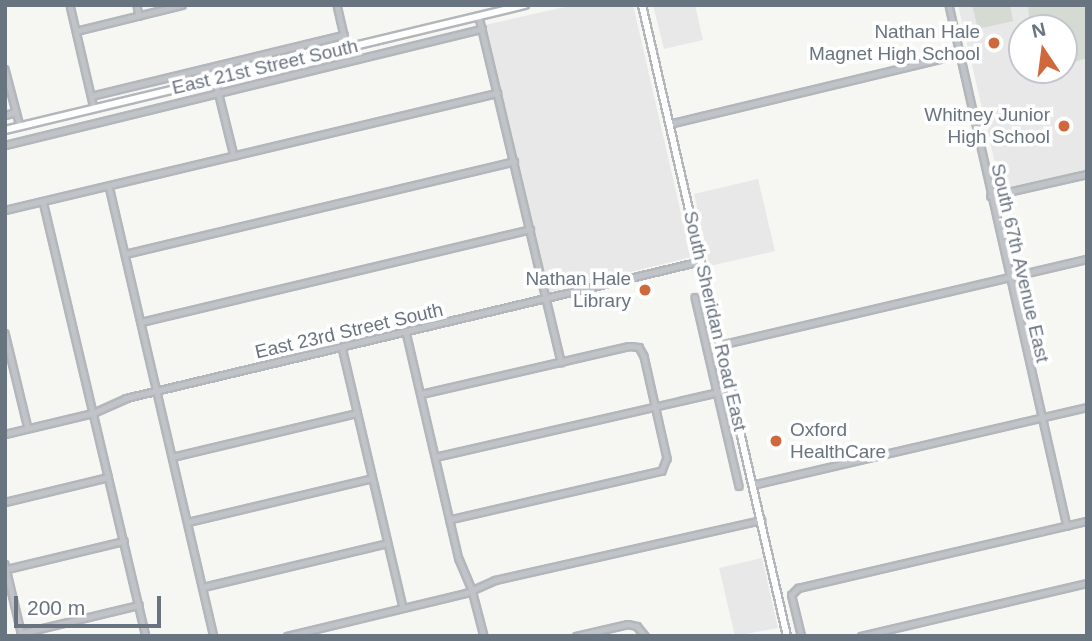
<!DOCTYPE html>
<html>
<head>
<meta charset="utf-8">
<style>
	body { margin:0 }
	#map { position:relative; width:1092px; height:641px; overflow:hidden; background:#f6f6f3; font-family:Helvetica,sans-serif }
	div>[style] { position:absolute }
	.built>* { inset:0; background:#e7e8e7 }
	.green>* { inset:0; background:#d5dbd3 }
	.roads { filter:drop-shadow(2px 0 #b3b7bb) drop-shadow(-2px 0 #b3b7bb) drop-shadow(0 2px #b3b7bb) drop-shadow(0 -2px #b3b7bb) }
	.street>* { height:4.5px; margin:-2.25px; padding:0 2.25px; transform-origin:2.25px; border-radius:2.25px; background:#c0c3c7 }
	.secondary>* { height:6px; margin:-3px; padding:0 3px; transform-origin:3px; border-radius:3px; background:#fff }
	.dots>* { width:19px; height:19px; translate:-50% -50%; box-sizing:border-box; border:4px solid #fff; border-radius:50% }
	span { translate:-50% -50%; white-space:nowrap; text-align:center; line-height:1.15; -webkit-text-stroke:7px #fff; paint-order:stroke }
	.poi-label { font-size:19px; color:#697481 }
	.right { translate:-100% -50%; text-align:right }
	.left { translate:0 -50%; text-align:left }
	.street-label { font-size:19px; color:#697481 }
	.frame { position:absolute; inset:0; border:7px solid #697481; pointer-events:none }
	.north { position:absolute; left:1008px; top:14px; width:70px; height:70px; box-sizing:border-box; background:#fff; border:2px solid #c3c7cd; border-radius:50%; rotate:347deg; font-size:19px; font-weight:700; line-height:28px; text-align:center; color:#697481 }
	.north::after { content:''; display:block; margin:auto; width:24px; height:32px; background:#cf693b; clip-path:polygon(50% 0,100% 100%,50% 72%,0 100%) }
	.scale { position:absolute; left:14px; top:596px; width:147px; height:32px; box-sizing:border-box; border:4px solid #697481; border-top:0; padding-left:9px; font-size:21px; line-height:24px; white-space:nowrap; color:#697481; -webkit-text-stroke:5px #fff; paint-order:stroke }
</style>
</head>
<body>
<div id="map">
	<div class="built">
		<div style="clip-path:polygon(574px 5px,633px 5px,691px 257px,549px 292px,485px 25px)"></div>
		<div style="clip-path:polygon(653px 5px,695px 5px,703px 40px,664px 49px)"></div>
		<div style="clip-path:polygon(evenodd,958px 5px,1087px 5px,1087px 170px,994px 190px,997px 172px,958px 5px,1022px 28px,1064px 28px,1064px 70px,1022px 70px,1022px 28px)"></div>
		<div style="clip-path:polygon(758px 179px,775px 251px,710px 266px,694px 194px)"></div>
		<div style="clip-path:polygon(762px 558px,778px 628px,735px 636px,719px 568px)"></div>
	</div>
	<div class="green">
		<div style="clip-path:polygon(972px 5px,1010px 5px,1013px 21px,978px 29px)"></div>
		<div style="clip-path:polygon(1028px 5px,1087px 5px,1087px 58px,1064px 65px,1064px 28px,1030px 28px)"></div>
	</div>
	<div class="roads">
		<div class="street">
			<div style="left:70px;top:5px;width:106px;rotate:76.9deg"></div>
			<div style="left:137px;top:5px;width:11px;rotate:80deg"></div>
			<div style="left:337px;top:5px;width:44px;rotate:76.9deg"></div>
			<div style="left:949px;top:5px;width:534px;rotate:77.24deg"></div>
			<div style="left:479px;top:17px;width:355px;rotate:76.6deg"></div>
			<div style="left:76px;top:31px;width:109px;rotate:-13.8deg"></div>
			<div style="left:5px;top:69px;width:59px;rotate:75.3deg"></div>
			<div style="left:215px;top:79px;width:79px;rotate:76.1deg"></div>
			<div style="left:91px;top:96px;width:260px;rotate:-13.6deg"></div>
			<div style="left:5px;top:115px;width:11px;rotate:-15deg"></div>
			<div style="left:669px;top:124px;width:299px;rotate:-13.5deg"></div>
			<div style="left:5px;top:145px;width:491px;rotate:-13.7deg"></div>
			<div style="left:109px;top:186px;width:462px;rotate:76.9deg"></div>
			<div style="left:990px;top:196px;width:99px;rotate:-12.8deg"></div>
			<div style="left:43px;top:201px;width:447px;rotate:76.7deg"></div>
			<div style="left:5px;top:210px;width:506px;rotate:-13.38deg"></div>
			<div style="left:125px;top:254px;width:400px;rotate:-13.4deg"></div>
			<div style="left:695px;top:297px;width:194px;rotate:76.9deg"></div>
			<div style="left:141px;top:322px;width:400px;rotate:-13.4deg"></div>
			<div style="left:406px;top:332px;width:233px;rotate:76.9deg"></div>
			<div style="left:459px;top:559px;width:34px;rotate:67deg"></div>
			<div style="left:472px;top:590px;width:48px;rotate:75.4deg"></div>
			<div style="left:5px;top:333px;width:98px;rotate:76.4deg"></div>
			<div style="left:720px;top:345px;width:377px;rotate:-13.2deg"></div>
			<div style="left:342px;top:347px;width:268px;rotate:76.8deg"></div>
			<div style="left:421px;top:394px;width:213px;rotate:-13deg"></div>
			<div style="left:629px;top:346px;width:10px;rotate:6deg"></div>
			<div style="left:639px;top:347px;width:10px;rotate:61deg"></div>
			<div style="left:644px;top:356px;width:105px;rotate:77.3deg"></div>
			<div style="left:667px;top:458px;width:14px;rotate:111deg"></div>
			<div style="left:662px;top:471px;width:218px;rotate:167deg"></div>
			<div style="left:5px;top:434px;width:90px;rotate:-13.4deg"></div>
			<div style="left:93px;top:413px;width:36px;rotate:-24deg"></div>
			<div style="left:126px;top:398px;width:591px;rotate:-13.4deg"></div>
			<div style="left:172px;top:457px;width:190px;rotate:-13.4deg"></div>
			<div style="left:435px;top:457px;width:304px;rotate:-12.9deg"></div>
			<div style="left:752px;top:485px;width:344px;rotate:-13.1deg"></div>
			<div style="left:5px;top:502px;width:106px;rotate:-13.6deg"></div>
			<div style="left:188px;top:522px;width:189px;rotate:-13.4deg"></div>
			<div style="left:5px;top:564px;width:74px;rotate:76.7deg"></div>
			<div style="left:7px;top:569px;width:120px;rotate:-13.5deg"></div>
			<div style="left:203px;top:587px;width:189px;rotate:-13.4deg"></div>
			<div style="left:22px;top:633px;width:120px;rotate:-13.5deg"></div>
			<div style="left:287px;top:636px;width:184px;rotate:-13.5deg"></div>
			<div style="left:466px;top:593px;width:32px;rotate:-24deg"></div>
			<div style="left:495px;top:580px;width:273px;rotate:-12.7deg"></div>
			<div style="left:576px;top:636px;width:53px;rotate:-13deg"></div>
			<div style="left:628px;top:624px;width:9px;rotate:13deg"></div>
			<div style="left:637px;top:626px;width:13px;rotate:51deg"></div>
			<div style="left:801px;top:636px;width:42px;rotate:-103.7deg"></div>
			<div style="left:791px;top:595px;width:10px;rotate:-45deg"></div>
			<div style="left:798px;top:588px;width:297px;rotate:-13.1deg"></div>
			<div style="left:861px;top:636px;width:232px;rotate:-13.2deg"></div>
		</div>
		<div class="secondary">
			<div style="left:642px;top:5px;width:647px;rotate:77.06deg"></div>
			<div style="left:5px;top:130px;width:535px;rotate:-13.52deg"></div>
		</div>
	</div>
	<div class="dots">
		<div style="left:994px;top:43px;background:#cf693b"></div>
		<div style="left:1064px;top:126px;background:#cf693b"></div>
		<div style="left:645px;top:290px;background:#cf693b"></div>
		<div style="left:776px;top:441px;background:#cf693b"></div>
	</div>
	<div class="poi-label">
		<span class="right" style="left:980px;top:43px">Nathan Hale<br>Magnet High School</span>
		<span class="right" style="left:1050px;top:126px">Whitney Junior<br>High School</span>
		<span class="right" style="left:631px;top:290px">Nathan Hale<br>Library</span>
		<span class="left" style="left:790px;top:441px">Oxford<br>HealthCare</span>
	</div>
	<div class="street-label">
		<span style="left:265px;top:67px;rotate:-13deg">East 21st Street South</span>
		<span style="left:1020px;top:263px;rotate:77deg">South 67th Avenue East</span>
		<span style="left:715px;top:321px;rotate:77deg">South Sheridan Road East</span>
		<span style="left:349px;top:331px;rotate:-13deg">East 23rd Street South</span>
	</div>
	<div class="frame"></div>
	<div class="north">N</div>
	<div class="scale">200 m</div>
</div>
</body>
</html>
